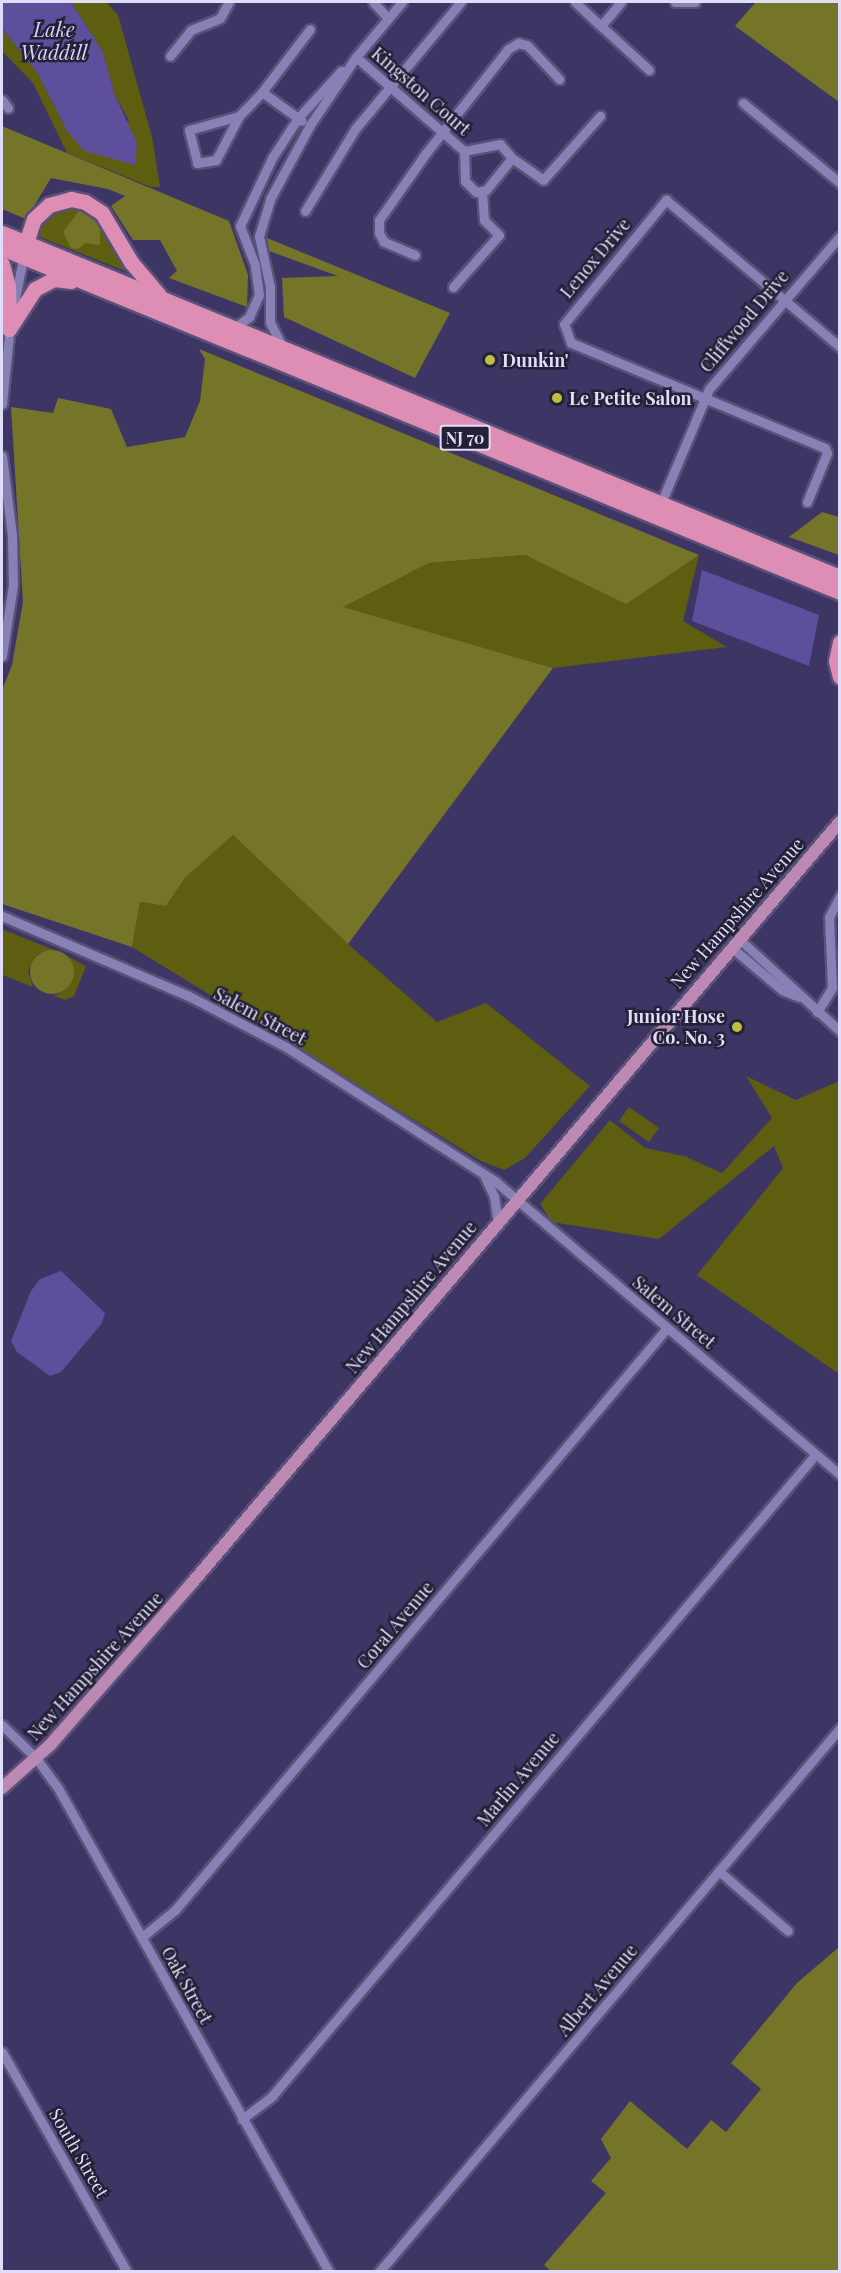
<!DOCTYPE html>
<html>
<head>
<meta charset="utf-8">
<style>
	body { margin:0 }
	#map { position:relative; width:841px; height:2273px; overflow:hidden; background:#3d3563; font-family:"Playfair Display",serif }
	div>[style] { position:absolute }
	.green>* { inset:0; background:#5d5e0f }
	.forest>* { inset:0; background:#75752a }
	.round { border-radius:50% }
	.water>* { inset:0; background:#5e4f9d }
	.roads { filter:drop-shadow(2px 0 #595178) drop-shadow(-2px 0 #595178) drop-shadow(0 2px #595178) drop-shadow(0 -2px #595178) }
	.minor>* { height:9px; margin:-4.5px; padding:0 4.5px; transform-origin:4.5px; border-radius:4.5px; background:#8881b5 }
	.major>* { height:12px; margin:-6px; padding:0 6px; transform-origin:6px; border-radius:6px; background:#bc88b4 }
	.highway>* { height:15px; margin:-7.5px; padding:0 7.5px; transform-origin:7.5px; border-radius:7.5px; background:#de8db4 }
	.dots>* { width:16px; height:16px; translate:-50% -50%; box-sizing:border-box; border:3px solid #242136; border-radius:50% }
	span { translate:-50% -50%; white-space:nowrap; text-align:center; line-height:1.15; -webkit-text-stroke:5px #242136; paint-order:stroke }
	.shield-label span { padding:2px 4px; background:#242136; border:2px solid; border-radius:4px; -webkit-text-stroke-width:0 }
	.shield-label { font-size:16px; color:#dfddf9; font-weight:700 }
	.street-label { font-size:18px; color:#dfddf9 }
	.poi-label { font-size:18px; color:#dfddf9; font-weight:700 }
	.left { translate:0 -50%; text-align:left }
	.right { translate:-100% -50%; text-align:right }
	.water-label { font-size:20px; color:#d7d2ff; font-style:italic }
	.frame { position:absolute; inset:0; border:3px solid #dfddf9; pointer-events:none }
</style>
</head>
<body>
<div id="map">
	<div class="green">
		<div style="clip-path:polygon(71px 2px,106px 2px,118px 15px,152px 137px,160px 187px,151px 187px,67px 153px,33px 83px,2px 51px,2px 28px,37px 72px,67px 131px,129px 121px,114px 93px,103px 52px)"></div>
		<div style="clip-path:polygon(70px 206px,85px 209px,98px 219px,125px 271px,35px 235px,45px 216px)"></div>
		<div style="clip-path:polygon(525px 555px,626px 603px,699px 555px,683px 621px,727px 647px,553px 668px,342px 607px,429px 563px)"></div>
		<div style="clip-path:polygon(233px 835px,348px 944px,437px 1022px,486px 1003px,590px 1086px,525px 1158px,504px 1170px,481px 1161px,132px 947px,140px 902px,166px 906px,185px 878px)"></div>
		<div style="clip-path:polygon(2px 929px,54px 950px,38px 954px,28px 971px,33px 987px,3px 975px)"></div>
		<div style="clip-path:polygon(65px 955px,86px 966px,74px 996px,65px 1000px,54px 996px,63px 991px,69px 960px)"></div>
		<div style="clip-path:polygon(746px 1076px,796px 1100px,839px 1081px,839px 1374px,697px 1275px,783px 1168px,774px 1146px,659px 1239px,552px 1222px,540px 1204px,610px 1120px,645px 1148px,684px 1156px,722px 1173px,772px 1118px)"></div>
		<div style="clip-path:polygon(629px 1107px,659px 1128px,649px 1142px,619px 1121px)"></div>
	</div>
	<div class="forest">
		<div style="clip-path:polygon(756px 2px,839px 2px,839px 102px,735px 26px)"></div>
		<div style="clip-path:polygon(2px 126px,229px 221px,248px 275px,247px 307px,169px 278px,177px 271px,160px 240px,133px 240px,111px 206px,125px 196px,108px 189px,51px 178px,26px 219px,2px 209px)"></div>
		<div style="clip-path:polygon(80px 210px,100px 224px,100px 245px,85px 243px,78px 249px,71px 248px,63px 232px)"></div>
		<div style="clip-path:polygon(267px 238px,450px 313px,415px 378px,284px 317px,282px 278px,338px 276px,269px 251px)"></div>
		<div style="clip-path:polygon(199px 349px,699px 555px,626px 604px,525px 555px,429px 563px,343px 607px,553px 668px,348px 944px,233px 835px,185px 878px,166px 906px,140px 902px,132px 947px,2px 904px,2px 690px,12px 665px,23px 602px,11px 407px,53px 413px,58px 398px,111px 409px,127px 447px,185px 437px,200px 401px,205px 359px)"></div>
		<div style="clip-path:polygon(822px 512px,839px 517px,839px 555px,789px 537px)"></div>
		<div class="round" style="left:30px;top:950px;width:44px;height:44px"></div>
		<div style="clip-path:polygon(839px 1947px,839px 2271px,551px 2271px,544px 2265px,606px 2193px,591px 2181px,611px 2158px,601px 2139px,630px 2101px,687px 2149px,711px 2120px,726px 2132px,761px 2089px,731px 2063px,797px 1983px)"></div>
	</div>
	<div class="water">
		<div style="clip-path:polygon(2px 2px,71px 2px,103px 52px,114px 93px,137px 143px,135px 165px,84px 151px,67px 131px,37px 72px,2px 28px)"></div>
		<div style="clip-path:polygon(702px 570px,819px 615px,809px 666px,692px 621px)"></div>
		<div style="clip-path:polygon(61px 1271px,105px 1313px,102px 1323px,61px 1372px,50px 1376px,17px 1352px,11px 1341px,31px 1291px,40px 1279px)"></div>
	</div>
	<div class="roads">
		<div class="minor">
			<div style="left:373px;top:2px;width:22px;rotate:47deg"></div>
			<div style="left:575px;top:2px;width:35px;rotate:43deg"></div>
			<div style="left:621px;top:2px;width:31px;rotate:130deg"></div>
			<div style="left:601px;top:26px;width:65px;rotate:42.5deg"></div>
			<div style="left:675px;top:2px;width:20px"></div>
			<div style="left:170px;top:56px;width:33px;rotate:-51deg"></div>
			<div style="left:191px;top:30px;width:31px;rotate:-22deg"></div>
			<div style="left:220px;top:18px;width:18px;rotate:-61deg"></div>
			<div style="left:356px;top:57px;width:143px;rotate:41deg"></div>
			<div style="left:464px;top:151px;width:30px;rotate:88deg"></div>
			<div style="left:465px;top:181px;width:16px;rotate:45deg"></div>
			<div style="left:476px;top:192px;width:10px;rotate:-11deg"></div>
			<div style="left:486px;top:190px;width:41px;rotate:-50.9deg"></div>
			<div style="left:512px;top:158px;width:18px;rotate:-131deg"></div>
			<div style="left:500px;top:144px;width:37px;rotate:169deg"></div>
			<div style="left:262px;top:92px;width:79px;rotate:-52.7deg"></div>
			<div style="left:2px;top:100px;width:10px;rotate:53deg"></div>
			<div style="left:743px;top:103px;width:126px;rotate:39.5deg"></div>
			<div style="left:239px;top:116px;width:52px;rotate:164.4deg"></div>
			<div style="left:189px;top:130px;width:34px;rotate:76deg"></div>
			<div style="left:197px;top:163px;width:19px;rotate:-9deg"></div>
			<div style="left:216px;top:160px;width:50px;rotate:-62.4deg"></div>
			<div style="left:239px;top:116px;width:33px;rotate:-46deg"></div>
			<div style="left:262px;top:92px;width:49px;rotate:35.9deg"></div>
			<div style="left:512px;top:158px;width:38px;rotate:35deg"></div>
			<div style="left:543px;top:180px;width:86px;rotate:-48.3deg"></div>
			<div style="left:305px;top:211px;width:96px;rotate:-58.6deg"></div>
			<div style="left:355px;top:129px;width:165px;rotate:-50.2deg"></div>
			<div style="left:415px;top:255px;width:34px;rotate:-157deg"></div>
			<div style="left:384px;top:242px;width:10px;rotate:-119deg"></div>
			<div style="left:379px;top:233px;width:13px;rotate:-90deg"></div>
			<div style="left:379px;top:220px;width:82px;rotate:-55deg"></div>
			<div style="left:426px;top:153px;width:132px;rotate:-51.7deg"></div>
			<div style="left:508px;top:49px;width:12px;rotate:-31deg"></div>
			<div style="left:518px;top:43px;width:9px;rotate:13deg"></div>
			<div style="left:527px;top:45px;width:47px;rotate:46.7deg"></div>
			<div style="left:453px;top:287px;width:69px;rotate:-48.5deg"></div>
			<div style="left:499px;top:235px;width:21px;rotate:-135deg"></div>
			<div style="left:484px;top:220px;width:28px;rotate:-94deg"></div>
			<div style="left:13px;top:308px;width:55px;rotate:-78.5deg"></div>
			<div style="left:234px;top:328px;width:19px;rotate:-36deg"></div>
			<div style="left:249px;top:317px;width:24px;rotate:-66deg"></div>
			<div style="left:259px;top:295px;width:30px;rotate:-98deg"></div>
			<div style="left:255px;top:265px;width:42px;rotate:-111deg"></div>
			<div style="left:240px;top:226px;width:75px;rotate:-64.8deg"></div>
			<div style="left:272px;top:158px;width:48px;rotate:-57deg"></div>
			<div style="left:298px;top:118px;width:64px;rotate:-47.5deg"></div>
			<div style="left:283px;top:348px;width:29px;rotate:-117deg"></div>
			<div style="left:270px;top:322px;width:35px;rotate:-90deg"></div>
			<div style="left:270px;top:287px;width:52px;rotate:-102.2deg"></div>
			<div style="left:259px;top:236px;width:39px;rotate:-73deg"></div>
			<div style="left:270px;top:199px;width:84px;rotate:-61.6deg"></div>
			<div style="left:310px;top:125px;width:82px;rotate:-55.9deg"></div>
			<div style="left:356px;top:57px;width:72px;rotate:-50.1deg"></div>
			<div style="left:2px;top:404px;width:79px;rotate:-84.2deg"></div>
			<div style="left:2px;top:456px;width:80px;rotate:82.8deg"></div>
			<div style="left:12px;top:535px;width:50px;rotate:88.9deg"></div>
			<div style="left:13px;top:585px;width:72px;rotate:98.8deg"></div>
			<div style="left:807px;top:502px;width:53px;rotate:-67.8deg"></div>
			<div style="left:827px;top:453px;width:5px;rotate:-112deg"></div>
			<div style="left:825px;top:448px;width:275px;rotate:-157.5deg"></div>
			<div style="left:571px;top:343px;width:20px;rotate:-110deg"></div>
			<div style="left:564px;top:324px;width:161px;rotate:-50.6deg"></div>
			<div style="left:666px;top:200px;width:228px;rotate:40.2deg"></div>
			<div style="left:661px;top:503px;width:124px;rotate:-67.2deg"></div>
			<div style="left:709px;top:389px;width:201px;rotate:-49.4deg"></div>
			<div style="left:2px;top:916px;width:203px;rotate:23.2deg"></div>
			<div style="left:189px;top:996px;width:110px;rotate:27.7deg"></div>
			<div style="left:286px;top:1047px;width:248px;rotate:32.7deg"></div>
			<div style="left:495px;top:1181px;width:453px;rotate:40.4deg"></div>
			<div style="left:738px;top:938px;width:138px;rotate:42.4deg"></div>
			<div style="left:731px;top:947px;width:67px;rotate:40.1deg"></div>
			<div style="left:782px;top:990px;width:18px;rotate:22deg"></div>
			<div style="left:817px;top:1012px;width:28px;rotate:-58deg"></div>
			<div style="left:832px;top:988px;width:71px;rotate:-92.4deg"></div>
			<div style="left:829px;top:917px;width:24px;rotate:-62deg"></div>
			<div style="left:485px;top:1177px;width:21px;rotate:65deg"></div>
			<div style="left:494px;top:1196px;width:27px;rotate:82deg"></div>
			<div style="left:2px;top:1725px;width:47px;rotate:44.1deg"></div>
			<div style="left:36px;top:1758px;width:37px;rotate:54deg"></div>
			<div style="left:58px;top:1788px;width:555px;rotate:60.75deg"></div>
			<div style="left:719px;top:1871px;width:91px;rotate:41deg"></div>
			<div style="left:142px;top:1937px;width:43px;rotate:-39.3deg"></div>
			<div style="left:175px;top:1910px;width:762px;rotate:-49.79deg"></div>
			<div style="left:2px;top:2052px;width:253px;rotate:60.4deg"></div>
			<div style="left:242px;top:2119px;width:38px;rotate:-37deg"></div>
			<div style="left:272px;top:2096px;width:840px;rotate:-49.73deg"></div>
			<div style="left:379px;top:2272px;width:713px;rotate:-49.72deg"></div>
		</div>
		<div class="major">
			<div style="left:2px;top:1788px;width:66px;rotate:-41.9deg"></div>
			<div style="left:51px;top:1744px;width:214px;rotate:-48.8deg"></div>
			<div style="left:192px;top:1583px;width:1000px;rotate:-49.59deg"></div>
		</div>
		<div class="highway">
			<div style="left:2px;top:233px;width:906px;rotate:22.32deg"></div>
			<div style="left:26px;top:243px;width:25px;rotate:-72deg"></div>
			<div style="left:34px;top:219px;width:21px;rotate:-43deg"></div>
			<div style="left:49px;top:205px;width:23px;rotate:-15deg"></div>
			<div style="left:71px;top:199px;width:14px;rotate:12deg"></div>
			<div style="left:85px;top:202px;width:20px;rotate:33deg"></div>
			<div style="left:102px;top:213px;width:57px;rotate:59.4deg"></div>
			<div style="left:131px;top:262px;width:43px;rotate:49.7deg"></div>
			<div style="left:2px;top:248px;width:906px;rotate:22.32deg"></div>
			<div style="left:2px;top:264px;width:23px;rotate:75deg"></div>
			<div style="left:8px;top:286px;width:43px;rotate:88.7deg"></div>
			<div style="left:9px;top:329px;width:48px;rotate:-57deg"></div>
			<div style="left:35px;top:289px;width:21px;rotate:-28deg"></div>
			<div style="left:54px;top:279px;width:17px;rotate:7deg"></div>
			<div style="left:840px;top:642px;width:19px;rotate:102deg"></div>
			<div style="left:836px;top:661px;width:16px;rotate:76deg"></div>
		</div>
	</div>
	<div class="dots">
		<div style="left:490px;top:360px;background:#bebf42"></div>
		<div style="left:557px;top:398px;background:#bebf42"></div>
		<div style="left:737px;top:1027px;background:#bebf42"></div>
	</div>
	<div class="shield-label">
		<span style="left:465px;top:438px">NJ 70</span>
	</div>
	<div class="street-label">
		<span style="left:421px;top:91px;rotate:41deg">Kingston Court</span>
		<span style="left:595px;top:258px;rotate:-50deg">Lenox Drive</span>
		<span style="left:744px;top:321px;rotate:-50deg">Cliffwood Drive</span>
		<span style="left:737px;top:913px;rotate:-49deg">New Hampshire Avenue</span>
		<span style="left:260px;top:1016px;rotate:28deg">Salem Street</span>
		<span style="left:411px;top:1297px;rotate:-50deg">New Hampshire Avenue</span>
		<span style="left:674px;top:1312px;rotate:40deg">Salem Street</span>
		<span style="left:395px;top:1625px;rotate:-50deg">Coral Avenue</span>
		<span style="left:95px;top:1666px;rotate:-48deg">New Hampshire Avenue</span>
		<span style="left:518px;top:1779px;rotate:-50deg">Marlin Avenue</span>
		<span style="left:187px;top:1985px;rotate:61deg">Oak Street</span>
		<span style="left:597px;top:1990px;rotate:-50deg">Albert Avenue</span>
		<span style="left:79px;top:2153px;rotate:60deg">South Street</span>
	</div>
	<div class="poi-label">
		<span class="left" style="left:502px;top:360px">Dunkin'</span>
		<span class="left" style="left:569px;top:398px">Le Petite Salon</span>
		<span class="right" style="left:725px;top:1027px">Junior Hose<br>Co. No. 3</span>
	</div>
	<div class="water-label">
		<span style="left:54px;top:40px">Lake<br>Waddill</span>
	</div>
	<div class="frame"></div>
</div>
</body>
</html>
